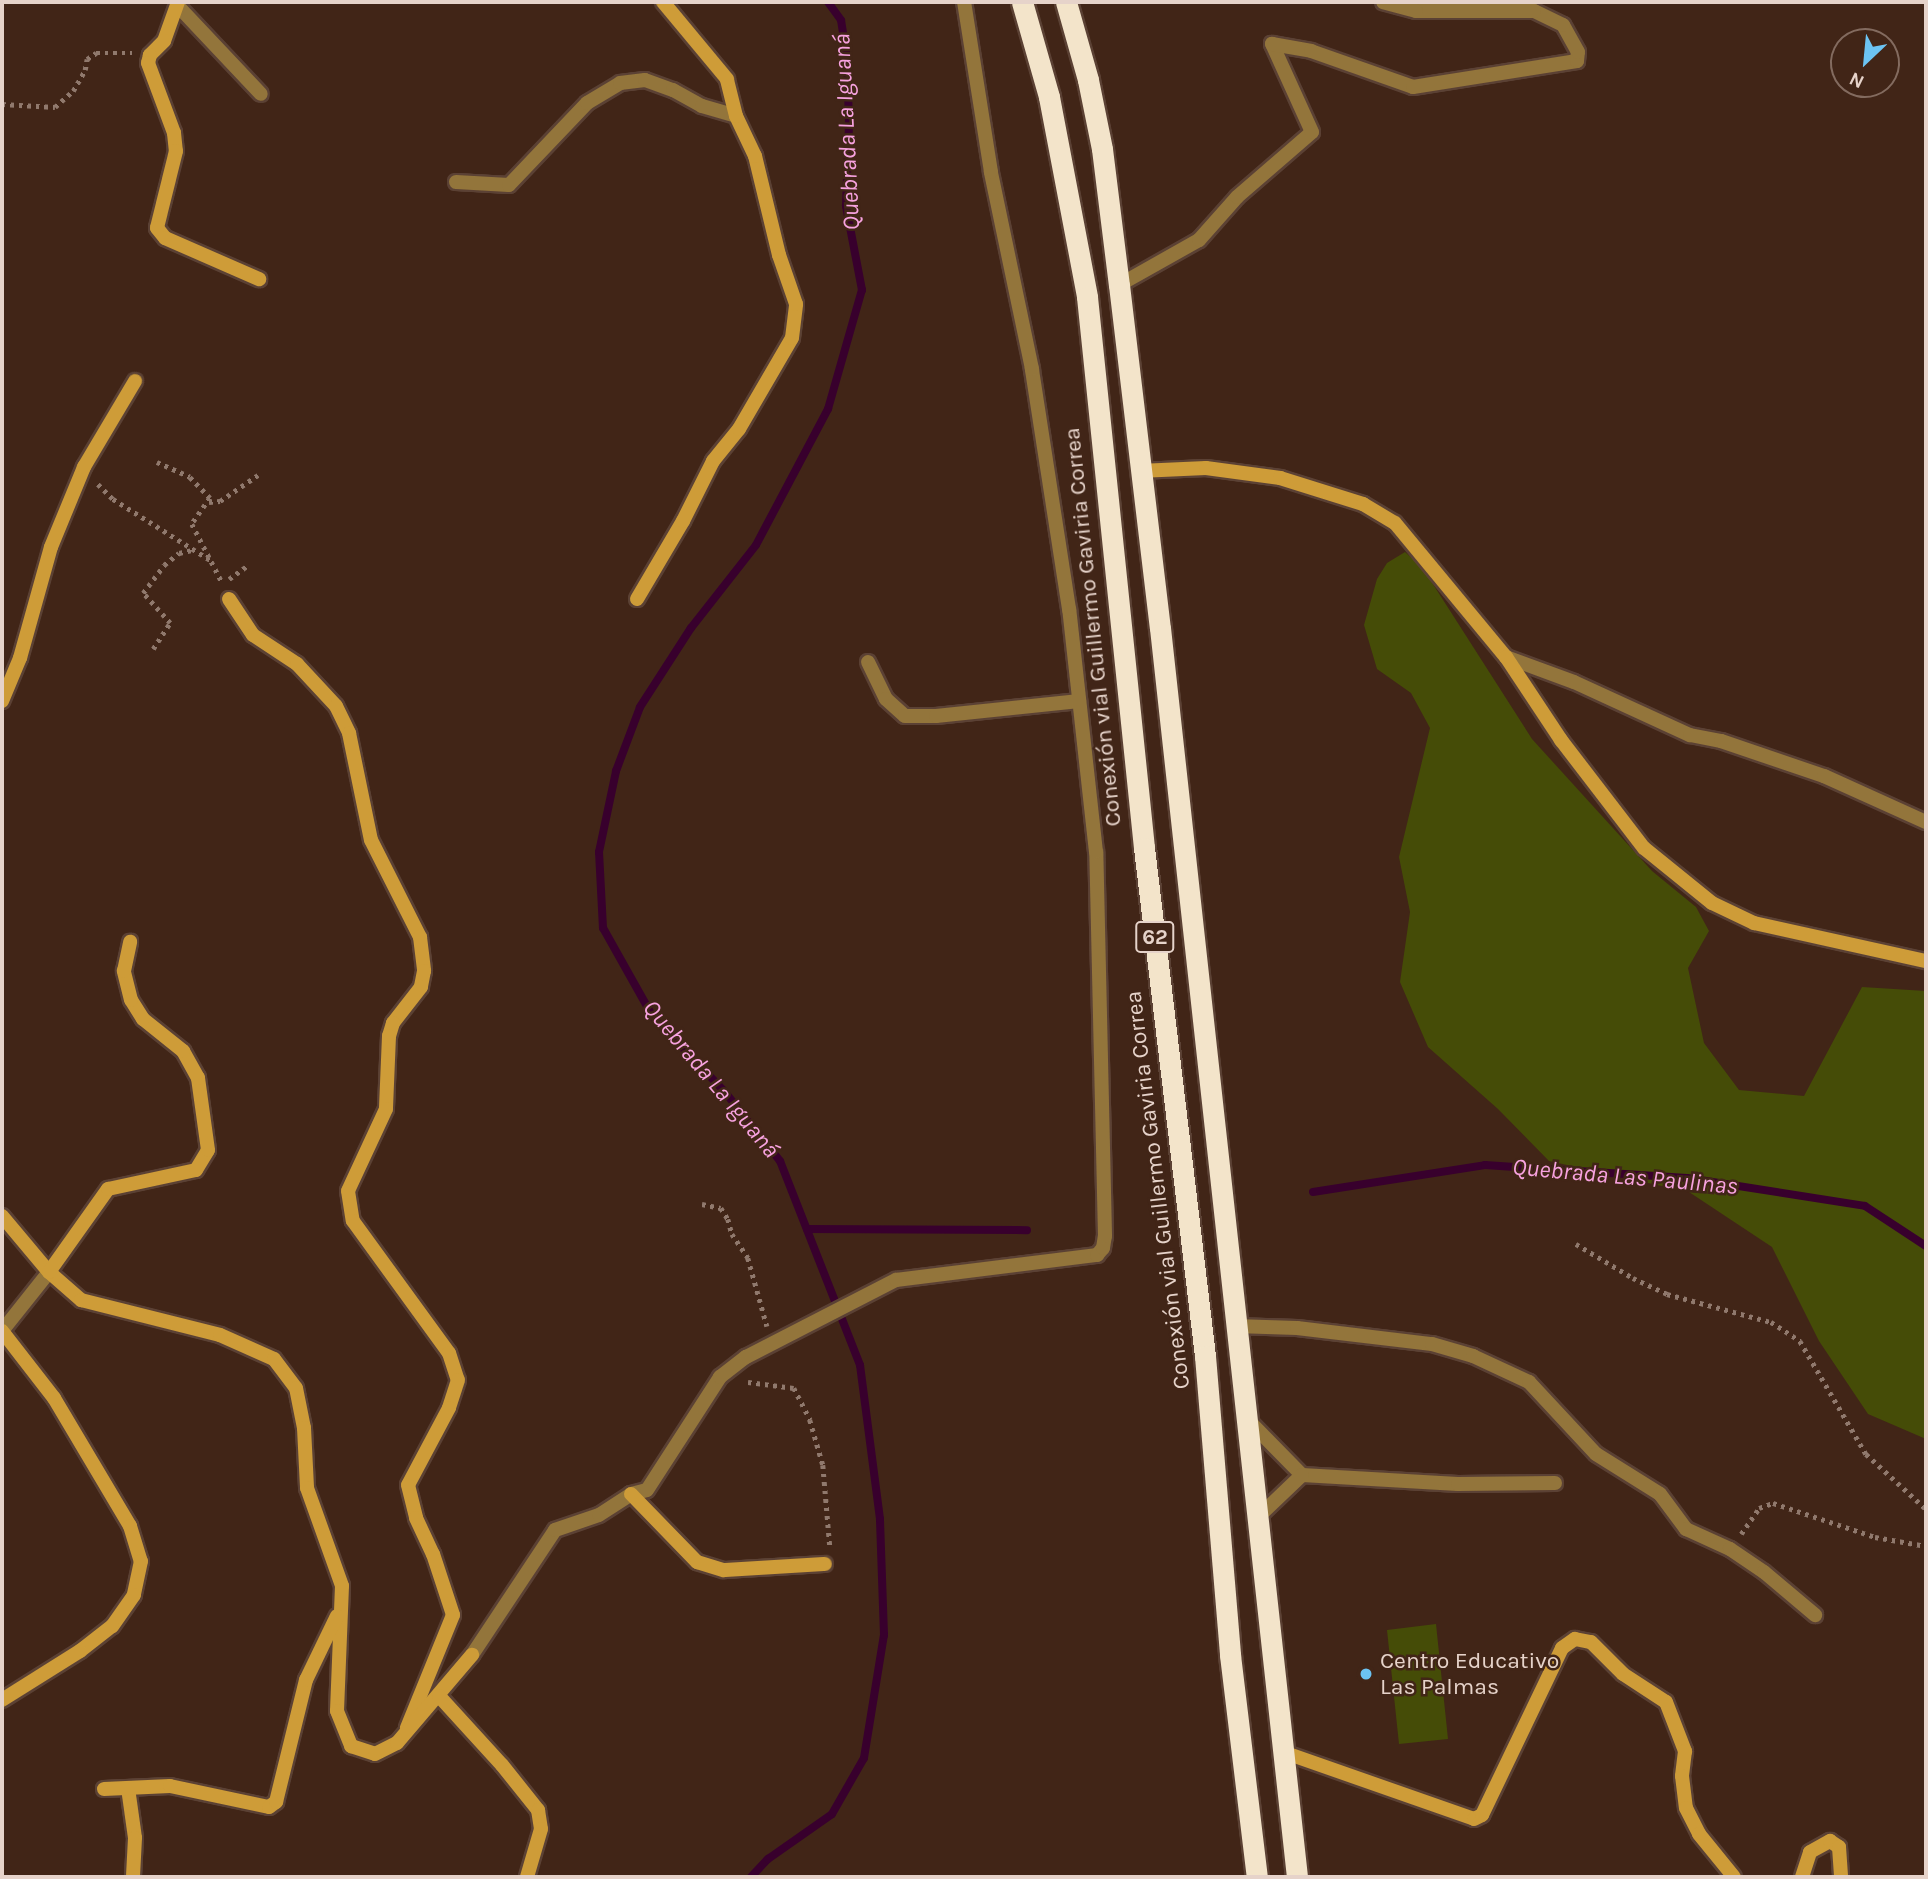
<!DOCTYPE html>
<html>
<head>
<meta charset="utf-8">
<style>
	body { margin:0 }
	#map { position:relative; width:1928px; height:1879px; overflow:hidden; background:#412517; font-family:Karla,sans-serif }
	div>[style] { position:absolute }
	.green>* { inset:0; background:#454c07 }
	.stream>* { height:8px; margin:-4px; padding:0 4px; transform-origin:4px; border-radius:4px; background:#38002d }
	.path>* { height:4.5px; margin-top:-2.25px; transform-origin:0; background:repeating-linear-gradient(90deg,#90796d 0 3.5px,transparent 0 8.5px) }
	.roads { filter:drop-shadow(2px 0 #5b4134) drop-shadow(-2px 0 #5b4134) drop-shadow(0 2px #5b4134) drop-shadow(0 -2px #5b4134) }
	.lane>* { height:14px; margin:-7px; padding:0 7px; transform-origin:7px; border-radius:7px; background:#93753b }
	.street>* { height:14px; margin:-7px; padding:0 7px; transform-origin:7px; border-radius:7px; background:#93753b }
	.secondary>* { height:14px; margin:-7px; padding:0 7px; transform-origin:7px; border-radius:7px; background:#ce9c38 }
	.highway>* { height:21px; margin:-10.5px; padding:0 10.5px; transform-origin:10.5px; border-radius:10.5px; background:#f3e4ca }
	.dots>* { width:19px; height:19px; translate:-50% -50%; box-sizing:border-box; border:4px solid #412517; border-radius:50% }
	span { translate:-50% -50%; white-space:nowrap; text-align:center; line-height:1.15; -webkit-text-stroke:5px #412517; paint-order:stroke }
	.shield-label span { padding:2px 5px; background:#412517; border:2px solid; border-radius:5px; -webkit-text-stroke-width:0 }
	.shield-label { font-size:21px; color:#e6d3ca; font-weight:700 }
	.street-label { font-size:23px; color:#e6d3ca }
	.poi-label { font-size:23px; color:#e6d3ca }
	.left { translate:0 -50%; text-align:left }
	.water-label { font-size:24px; color:#f7a2df; font-style:italic }
	.frame { position:absolute; inset:0; border:4px solid #e6d3ca; pointer-events:none }
	.north { position:absolute; left:1830px; top:28px; width:70px; height:70px; box-sizing:border-box; background:#412517; border:2px solid #836b5f; border-radius:50%; rotate:206deg; font-size:19px; font-weight:700; line-height:28px; text-align:center; color:#e6d3ca }
	.north::after { content:''; display:block; margin:auto; width:24px; height:32px; background:#6cc3f2; clip-path:polygon(50% 0,100% 100%,50% 72%,0 100%) }
</style>
</head>
<body>
<div id="map">
	<div class="green">
		<div style="clip-path:polygon(1405px 552px,1422px 567px,1532px 739px,1652px 871px,1696px 907px,1709px 931px,1688px 968px,1704px 1043px,1739px 1090px,1804px 1096px,1862px 987px,1926px 991px,1926px 1439px,1868px 1414px,1819px 1341px,1772px 1247px,1689px 1192px,1549px 1161px,1498px 1109px,1428px 1047px,1400px 982px,1410px 912px,1399px 857px,1430px 728px,1411px 693px,1377px 669px,1364px 625px,1377px 579px,1387px 563px)"></div>
		<div style="clip-path:polygon(1436px 1624px,1448px 1739px,1399px 1744px,1387px 1630px)"></div>
	</div>
	<div class="stream">
		<div style="left:1313px;top:1192px;width:174px;rotate:-8.9deg"></div>
		<div style="left:1485px;top:1165px;width:202px;rotate:3.7deg"></div>
		<div style="left:1687px;top:1178px;width:180px;rotate:8.9deg"></div>
		<div style="left:1865px;top:1206px;width:73px;rotate:33.3deg"></div>
		<div style="left:807px;top:1229px;width:220px;rotate:0.3deg"></div>
		<div style="left:751px;top:1877px;width:25px;rotate:-47deg"></div>
		<div style="left:768px;top:1859px;width:78px;rotate:-35.1deg"></div>
		<div style="left:832px;top:1814px;width:64px;rotate:-60.3deg"></div>
		<div style="left:864px;top:1758px;width:125px;rotate:-80.8deg"></div>
		<div style="left:884px;top:1635px;width:116px;rotate:-92deg"></div>
		<div style="left:880px;top:1519px;width:155px;rotate:-97.4deg"></div>
		<div style="left:860px;top:1365px;width:219px;rotate:-111.4deg"></div>
		<div style="left:780px;top:1161px;width:88px;rotate:-128.6deg"></div>
		<div style="left:725px;top:1092px;width:104px;rotate:-133.8deg"></div>
		<div style="left:653px;top:1017px;width:102px;rotate:-119.3deg"></div>
		<div style="left:603px;top:928px;width:76px;rotate:-93deg"></div>
		<div style="left:599px;top:852px;width:83px;rotate:-78.1deg"></div>
		<div style="left:616px;top:771px;width:68px;rotate:-69.4deg"></div>
		<div style="left:640px;top:707px;width:94px;rotate:-57.2deg"></div>
		<div style="left:691px;top:628px;width:105px;rotate:-51.9deg"></div>
		<div style="left:756px;top:545px;width:154px;rotate:-62.1deg"></div>
		<div style="left:828px;top:409px;width:124px;rotate:-74.1deg"></div>
		<div style="left:862px;top:290px;width:86px;rotate:-100.8deg"></div>
		<div style="left:846px;top:206px;width:82px;rotate:-87.9deg"></div>
		<div style="left:849px;top:124px;width:66px;rotate:-91.7deg"></div>
		<div style="left:847px;top:58px;width:38px;rotate:-99deg"></div>
		<div style="left:841px;top:20px;width:22px;rotate:-126deg"></div>
	</div>
	<div class="path">
		<div style="left:2px;top:104px;width:53px;rotate:3.2deg"></div>
		<div style="left:55px;top:107px;width:24px;rotate:-42deg"></div>
		<div style="left:73px;top:91px;width:24px;rotate:-60deg"></div>
		<div style="left:85px;top:70px;width:11px;rotate:-80deg"></div>
		<div style="left:87px;top:59px;width:11px;rotate:-34deg"></div>
		<div style="left:96px;top:53px;width:36px"></div>
		<div style="left:157px;top:462px;width:36px;rotate:24deg"></div>
		<div style="left:190px;top:477px;width:29px;rotate:46deg"></div>
		<div style="left:210px;top:498px;width:32px;rotate:125deg"></div>
		<div style="left:192px;top:524px;width:65px;rotate:62.7deg"></div>
		<div style="left:98px;top:484px;width:21px;rotate:45deg"></div>
		<div style="left:113px;top:499px;width:117px;rotate:32.1deg"></div>
		<div style="left:209px;top:502px;width:11px;rotate:-5deg"></div>
		<div style="left:220px;top:501px;width:46px;rotate:-34.4deg"></div>
		<div style="left:229px;top:579px;width:22px;rotate:-36deg"></div>
		<div style="left:153px;top:649px;width:31px;rotate:-57deg"></div>
		<div style="left:170px;top:623px;width:40px;rotate:-132deg"></div>
		<div style="left:143px;top:593px;width:35px;rotate:-53deg"></div>
		<div style="left:164px;top:565px;width:19px;rotate:-39deg"></div>
		<div style="left:179px;top:553px;width:13px;rotate:-13deg"></div>
		<div style="left:702px;top:1204px;width:19px;rotate:12deg"></div>
		<div style="left:721px;top:1208px;width:13px;rotate:58deg"></div>
		<div style="left:728px;top:1219px;width:16px;rotate:75deg"></div>
		<div style="left:732px;top:1234px;width:29px;rotate:56deg"></div>
		<div style="left:748px;top:1258px;width:71px;rotate:74.4deg"></div>
		<div style="left:1576px;top:1244px;width:66px;rotate:30.8deg"></div>
		<div style="left:1633px;top:1278px;width:38px;rotate:25deg"></div>
		<div style="left:1667px;top:1294px;width:108px;rotate:15.1deg"></div>
		<div style="left:1771px;top:1322px;width:35px;rotate:33deg"></div>
		<div style="left:1800px;top:1341px;width:131px;rotate:59.7deg"></div>
		<div style="left:1866px;top:1454px;width:81px;rotate:42.5deg"></div>
		<div style="left:748px;top:1382px;width:46px;rotate:7.4deg"></div>
		<div style="left:794px;top:1388px;width:36px;rotate:63deg"></div>
		<div style="left:810px;top:1420px;width:47px;rotate:73.9deg"></div>
		<div style="left:823px;top:1465px;width:82px;rotate:85.1deg"></div>
		<div style="left:1741px;top:1534px;width:32px;rotate:-55deg"></div>
		<div style="left:1759px;top:1508px;width:15px;rotate:-20deg"></div>
		<div style="left:1773px;top:1503px;width:108px;rotate:18.4deg"></div>
		<div style="left:1875px;top:1537px;width:52px;rotate:10deg"></div>
	</div>
	<div class="roads">
		<div class="lane">
			<div style="left:177px;top:5px;width:122px;rotate:46.7deg"></div>
			<div style="left:456px;top:182px;width:53px;rotate:3.2deg"></div>
			<div style="left:509px;top:185px;width:113px;rotate:-46.4deg"></div>
			<div style="left:587px;top:103px;width:39px;rotate:-31deg"></div>
			<div style="left:620px;top:83px;width:25px;rotate:-7deg"></div>
			<div style="left:645px;top:80px;width:30px;rotate:20deg"></div>
			<div style="left:673px;top:90px;width:33px;rotate:29deg"></div>
			<div style="left:702px;top:106px;width:35px;rotate:16deg"></div>
			<div style="left:1119px;top:285px;width:92px;rotate:-29.4deg"></div>
			<div style="left:1199px;top:240px;width:57px;rotate:-48.5deg"></div>
			<div style="left:1237px;top:197px;width:99px;rotate:-40.9deg"></div>
			<div style="left:1312px;top:132px;width:97px;rotate:-114.4deg"></div>
			<div style="left:1272px;top:44px;width:40px;rotate:10deg"></div>
			<div style="left:1311px;top:51px;width:108px;rotate:19.4deg"></div>
			<div style="left:1413px;top:87px;width:166px;rotate:-9deg"></div>
			<div style="left:1577px;top:61px;width:9px;rotate:-84deg"></div>
			<div style="left:1578px;top:52px;width:31px;rotate:-119deg"></div>
			<div style="left:1563px;top:25px;width:32px;rotate:-154deg"></div>
			<div style="left:1534px;top:11px;width:118px;rotate:180deg"></div>
			<div style="left:1416px;top:11px;width:34px;rotate:-165deg"></div>
			<div style="left:1506px;top:657px;width:72px;rotate:20.2deg"></div>
			<div style="left:1574px;top:682px;width:128px;rotate:24.6deg"></div>
			<div style="left:1690px;top:735px;width:32px;rotate:11deg"></div>
			<div style="left:1721px;top:741px;width:109px;rotate:18.8deg"></div>
			<div style="left:1824px;top:776px;width:112px;rotate:24.3deg"></div>
			<div style="left:868px;top:662px;width:41px;rotate:64.1deg"></div>
			<div style="left:886px;top:699px;width:25px;rotate:42deg"></div>
			<div style="left:905px;top:716px;width:31px"></div>
			<div style="left:936px;top:716px;width:144px;rotate:-6deg"></div>
		</div>
		<div class="street">
			<div style="left:1235px;top:1326px;width:62px;rotate:1.8deg"></div>
			<div style="left:1297px;top:1328px;width:136px;rotate:6.8deg"></div>
			<div style="left:1432px;top:1344px;width:43px;rotate:16.3deg"></div>
			<div style="left:1473px;top:1356px;width:62px;rotate:24.9deg"></div>
			<div style="left:1529px;top:1382px;width:98px;rotate:47.1deg"></div>
			<div style="left:1596px;top:1454px;width:75px;rotate:32deg"></div>
			<div style="left:1660px;top:1494px;width:44px;rotate:53.4deg"></div>
			<div style="left:1686px;top:1529px;width:48px;rotate:24.4deg"></div>
			<div style="left:1730px;top:1549px;width:41px;rotate:34.1deg"></div>
			<div style="left:1764px;top:1572px;width:67px;rotate:40.1deg"></div>
			<div style="left:2px;top:1331px;width:75px;rotate:-51.5deg"></div>
			<div style="left:1246px;top:1418px;width:80px;rotate:45.5deg"></div>
			<div style="left:1302px;top:1475px;width:156px;rotate:3.3deg"></div>
			<div style="left:1458px;top:1484px;width:97px;rotate:-0.6deg"></div>
			<div style="left:1257px;top:1518px;width:62px;rotate:-43.7deg"></div>
			<div style="left:472px;top:1655px;width:150px;rotate:-56.4deg"></div>
			<div style="left:555px;top:1530px;width:46px;rotate:-18.8deg"></div>
			<div style="left:599px;top:1515px;width:38px;rotate:-33deg"></div>
			<div style="left:631px;top:1494px;width:16px;rotate:-14deg"></div>
			<div style="left:647px;top:1490px;width:135px;rotate:-57.1deg"></div>
			<div style="left:720px;top:1377px;width:33px;rotate:-38deg"></div>
			<div style="left:746px;top:1357px;width:169px;rotate:-27.2deg"></div>
			<div style="left:896px;top:1280px;width:203px;rotate:-7.1deg"></div>
			<div style="left:1097px;top:1255px;width:9px;rotate:-49deg"></div>
			<div style="left:1103px;top:1248px;width:12px;rotate:-81deg"></div>
			<div style="left:1105px;top:1236px;width:384px;rotate:-91.3deg"></div>
			<div style="left:1096px;top:852px;width:244px;rotate:-96.3deg"></div>
			<div style="left:1069px;top:609px;width:243px;rotate:-98.8deg"></div>
			<div style="left:1032px;top:369px;width:201px;rotate:-101.8deg"></div>
			<div style="left:991px;top:172px;width:172px;rotate:-99deg"></div>
		</div>
		<div class="secondary">
			<div style="left:178px;top:2px;width:41px;rotate:109.7deg"></div>
			<div style="left:164px;top:41px;width:20px;rotate:135deg"></div>
			<div style="left:150px;top:55px;width:8px;rotate:104deg"></div>
			<div style="left:148px;top:63px;width:75px;rotate:69.6deg"></div>
			<div style="left:174px;top:133px;width:18px;rotate:84deg"></div>
			<div style="left:176px;top:151px;width:79px;rotate:103.9deg"></div>
			<div style="left:157px;top:228px;width:13px;rotate:51deg"></div>
			<div style="left:165px;top:238px;width:103px;rotate:23.6deg"></div>
			<div style="left:1139px;top:471px;width:67px;rotate:-2.6deg"></div>
			<div style="left:1206px;top:468px;width:75px;rotate:7.7deg"></div>
			<div style="left:1280px;top:478px;width:87px;rotate:17.4deg"></div>
			<div style="left:1363px;top:504px;width:37px;rotate:31deg"></div>
			<div style="left:1395px;top:523px;width:174px;rotate:50.4deg"></div>
			<div style="left:1506px;top:657px;width:100px;rotate:56.5deg"></div>
			<div style="left:1561px;top:740px;width:136px;rotate:52.5deg"></div>
			<div style="left:1644px;top:848px;width:87px;rotate:39deg"></div>
			<div style="left:1712px;top:903px;width:47px;rotate:25.5deg"></div>
			<div style="left:1754px;top:923px;width:176px;rotate:12.5deg"></div>
			<div style="left:229px;top:599px;width:43px;rotate:56.3deg"></div>
			<div style="left:253px;top:635px;width:53px;rotate:33.4deg"></div>
			<div style="left:297px;top:664px;width:57px;rotate:47.1deg"></div>
			<div style="left:336px;top:706px;width:30px;rotate:64deg"></div>
			<div style="left:349px;top:733px;width:109px;rotate:78.4deg"></div>
			<div style="left:371px;top:840px;width:109px;rotate:63.2deg"></div>
			<div style="left:420px;top:937px;width:34px;rotate:83deg"></div>
			<div style="left:424px;top:971px;width:16px;rotate:101deg"></div>
			<div style="left:421px;top:987px;width:46px;rotate:127.9deg"></div>
			<div style="left:393px;top:1023px;width:14px;rotate:107deg"></div>
			<div style="left:389px;top:1036px;width:73px;rotate:92.4deg"></div>
			<div style="left:386px;top:1109px;width:90px;rotate:114.9deg"></div>
			<div style="left:348px;top:1191px;width:30px;rotate:81deg"></div>
			<div style="left:353px;top:1221px;width:163px;rotate:54deg"></div>
			<div style="left:449px;top:1353px;width:28px;rotate:72deg"></div>
			<div style="left:458px;top:1380px;width:29px;rotate:108deg"></div>
			<div style="left:449px;top:1408px;width:87px;rotate:118deg"></div>
			<div style="left:408px;top:1485px;width:34px;rotate:76deg"></div>
			<div style="left:416px;top:1518px;width:40px;rotate:65deg"></div>
			<div style="left:433px;top:1554px;width:64px;rotate:71.8deg"></div>
			<div style="left:453px;top:1615px;width:122px;rotate:112.2deg"></div>
			<div style="left:637px;top:599px;width:91px;rotate:-59.5deg"></div>
			<div style="left:683px;top:521px;width:67px;rotate:-63.4deg"></div>
			<div style="left:713px;top:461px;width:41px;rotate:-50.9deg"></div>
			<div style="left:739px;top:429px;width:105px;rotate:-59.8deg"></div>
			<div style="left:792px;top:338px;width:34px;rotate:-83deg"></div>
			<div style="left:796px;top:304px;width:52px;rotate:-109.1deg"></div>
			<div style="left:779px;top:255px;width:102px;rotate:-103.6deg"></div>
			<div style="left:755px;top:156px;width:44px;rotate:-115.4deg"></div>
			<div style="left:736px;top:116px;width:38px;rotate:-104deg"></div>
			<div style="left:727px;top:79px;width:100px;rotate:-129.7deg"></div>
			<div style="left:2px;top:701px;width:47px;rotate:-67.3deg"></div>
			<div style="left:20px;top:658px;width:115px;rotate:-74.4deg"></div>
			<div style="left:51px;top:547px;width:87px;rotate:-67.6deg"></div>
			<div style="left:84px;top:467px;width:100px;rotate:-59.3deg"></div>
			<div style="left:2px;top:1216px;width:73px;rotate:50deg"></div>
			<div style="left:49px;top:1272px;width:43px;rotate:41.2deg"></div>
			<div style="left:81px;top:1300px;width:143px;rotate:14.1deg"></div>
			<div style="left:220px;top:1335px;width:59px;rotate:24deg"></div>
			<div style="left:274px;top:1359px;width:36px;rotate:53deg"></div>
			<div style="left:296px;top:1388px;width:41px;rotate:78.7deg"></div>
			<div style="left:304px;top:1428px;width:60px;rotate:87.1deg"></div>
			<div style="left:307px;top:1488px;width:104px;rotate:70.3deg"></div>
			<div style="left:342px;top:1586px;width:125px;rotate:92.3deg"></div>
			<div style="left:337px;top:1711px;width:38px;rotate:68deg"></div>
			<div style="left:351px;top:1746px;width:25px;rotate:18deg"></div>
			<div style="left:375px;top:1754px;width:25px;rotate:-27deg"></div>
			<div style="left:397px;top:1743px;width:116px;rotate:-49.6deg"></div>
			<div style="left:49px;top:1272px;width:102px;rotate:-54.6deg"></div>
			<div style="left:108px;top:1189px;width:90px;rotate:-12.2deg"></div>
			<div style="left:196px;top:1170px;width:23px;rotate:-59deg"></div>
			<div style="left:208px;top:1150px;width:73px;rotate:-97.9deg"></div>
			<div style="left:198px;top:1078px;width:31px;rotate:-119deg"></div>
			<div style="left:183px;top:1051px;width:51px;rotate:-141.3deg"></div>
			<div style="left:143px;top:1019px;width:22px;rotate:-122deg"></div>
			<div style="left:131px;top:1000px;width:30px;rotate:-104deg"></div>
			<div style="left:124px;top:971px;width:30px;rotate:-78deg"></div>
			<div style="left:2px;top:1331px;width:85px;rotate:52.2deg"></div>
			<div style="left:54px;top:1398px;width:149px;rotate:59.3deg"></div>
			<div style="left:130px;top:1526px;width:37px;rotate:73deg"></div>
			<div style="left:141px;top:1561px;width:35px;rotate:102deg"></div>
			<div style="left:134px;top:1595px;width:38px;rotate:125deg"></div>
			<div style="left:112px;top:1626px;width:41px;rotate:142deg"></div>
			<div style="left:80px;top:1651px;width:92px;rotate:147.9deg"></div>
			<div style="left:631px;top:1494px;width:95px;rotate:45.9deg"></div>
			<div style="left:697px;top:1562px;width:28px;rotate:17deg"></div>
			<div style="left:724px;top:1570px;width:101px;rotate:-3.4deg"></div>
			<div style="left:439px;top:1696px;width:93px;rotate:47.6deg"></div>
			<div style="left:502px;top:1765px;width:58px;rotate:51.3deg"></div>
			<div style="left:538px;top:1810px;width:19px;rotate:81deg"></div>
			<div style="left:541px;top:1829px;width:50px;rotate:106.3deg"></div>
			<div style="left:1283px;top:1752px;width:202px;rotate:19.3deg"></div>
			<div style="left:1474px;top:1819px;width:9px;rotate:-27deg"></div>
			<div style="left:1482px;top:1815px;width:185px;rotate:-64.4deg"></div>
			<div style="left:1562px;top:1648px;width:16px;rotate:-35deg"></div>
			<div style="left:1575px;top:1639px;width:16px;rotate:11deg"></div>
			<div style="left:1591px;top:1642px;width:45px;rotate:45deg"></div>
			<div style="left:1623px;top:1674px;width:51px;rotate:33.1deg"></div>
			<div style="left:1666px;top:1702px;width:53px;rotate:68.8deg"></div>
			<div style="left:1685px;top:1751px;width:25px;rotate:97deg"></div>
			<div style="left:1682px;top:1776px;width:32px;rotate:83deg"></div>
			<div style="left:1686px;top:1808px;width:29px;rotate:63deg"></div>
			<div style="left:1699px;top:1834px;width:55px;rotate:50.9deg"></div>
			<div style="left:128px;top:1788px;width:50px;rotate:82deg"></div>
			<div style="left:135px;top:1838px;width:39px;rotate:93deg"></div>
			<div style="left:104px;top:1789px;width:66px;rotate:-2.6deg"></div>
			<div style="left:170px;top:1786px;width:101px;rotate:12deg"></div>
			<div style="left:269px;top:1807px;width:9px;rotate:-36deg"></div>
			<div style="left:276px;top:1802px;width:126px;rotate:-76.2deg"></div>
			<div style="left:306px;top:1680px;width:71px;rotate:-64.2deg"></div>
			<div style="left:1802px;top:1877px;width:26px;rotate:-72deg"></div>
			<div style="left:1810px;top:1852px;width:23px;rotate:-29deg"></div>
			<div style="left:1830px;top:1841px;width:11px;rotate:34deg"></div>
			<div style="left:1839px;top:1847px;width:30px;rotate:86deg"></div>
		</div>
		<div class="highway">
			<div style="left:1022px;top:2px;width:99px;rotate:74.1deg"></div>
			<div style="left:1049px;top:97px;width:204px;rotate:79.2deg"></div>
			<div style="left:1087px;top:297px;width:554px;rotate:84.09deg"></div>
			<div style="left:1144px;top:848px;width:512px;rotate:83.15deg"></div>
			<div style="left:1205px;top:1356px;width:300px;rotate:85.2deg"></div>
			<div style="left:1230px;top:1655px;width:224px;rotate:83.1deg"></div>
			<div style="left:1066px;top:2px;width:81px;rotate:74.2deg"></div>
			<div style="left:1088px;top:80px;width:70px;rotate:78.5deg"></div>
			<div style="left:1102px;top:149px;width:137px;rotate:82.9deg"></div>
			<div style="left:1119px;top:285px;width:345px;rotate:83.2deg"></div>
			<div style="left:1160px;top:628px;width:1256px;rotate:83.74deg"></div>
		</div>
	</div>
	<div class="dots">
		<div style="left:1366px;top:1674px;background:#6cc3f2"></div>
	</div>
	<div class="shield-label">
		<span style="left:1155px;top:937px">62</span>
	</div>
	<div class="street-label">
		<span style="left:1093px;top:627px;rotate:-96deg">Conexión vial Guillermo Gaviria Correa</span>
		<span style="left:1158px;top:1190px;rotate:-97deg">Conexión vial Guillermo Gaviria Correa</span>
	</div>
	<div class="poi-label">
		<span class="left" style="left:1380px;top:1674px">Centro Educativo<br>Las Palmas</span>
	</div>
	<div class="water-label">
		<span style="left:847px;top:132px;rotate:-93deg">Quebrada La Iguaná</span>
		<span style="left:711px;top:1079px;rotate:50deg">Quebrada La Iguaná</span>
		<span style="left:1625px;top:1177px;rotate:5deg">Quebrada Las Paulinas</span>
	</div>
	<div class="frame"></div>
	<div class="north">N</div>
</div>
</body>
</html>
